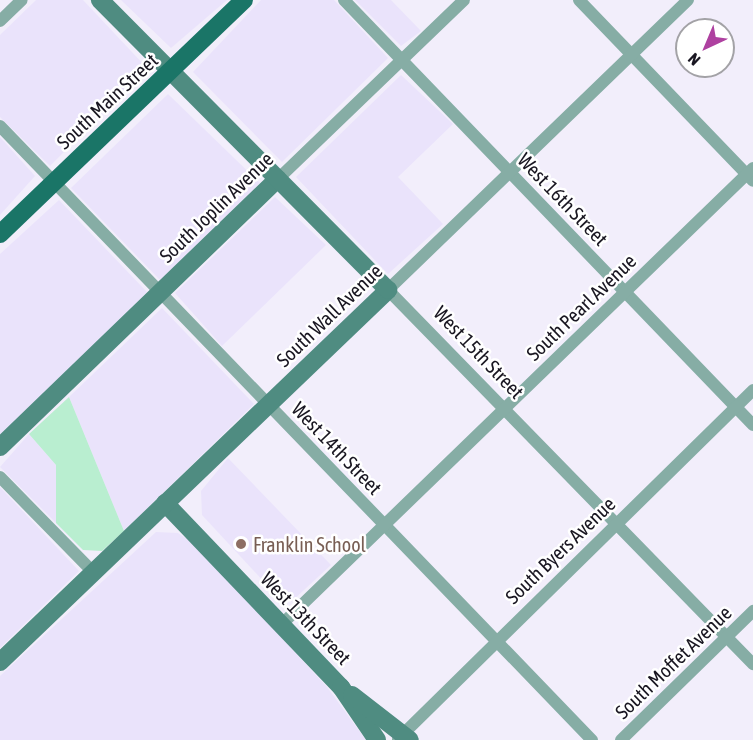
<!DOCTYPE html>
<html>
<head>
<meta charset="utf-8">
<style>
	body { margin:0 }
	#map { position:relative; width:753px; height:740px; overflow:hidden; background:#f2eefb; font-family:"Asap Condensed",sans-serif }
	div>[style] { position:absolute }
	.built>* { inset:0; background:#eae3fb }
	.green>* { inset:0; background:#b9eed0 }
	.street>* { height:12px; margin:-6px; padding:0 6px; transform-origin:6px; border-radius:6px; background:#86ada5 }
	.secondary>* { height:18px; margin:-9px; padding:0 9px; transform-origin:9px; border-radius:9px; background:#4f8c81 }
	.primary>* { height:18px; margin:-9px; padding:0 9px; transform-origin:9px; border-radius:9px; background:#1a7567 }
	.dots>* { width:16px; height:16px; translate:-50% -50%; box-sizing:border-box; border:3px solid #fff; border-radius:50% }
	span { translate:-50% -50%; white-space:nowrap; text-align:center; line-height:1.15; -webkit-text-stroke:5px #fff; paint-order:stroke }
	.street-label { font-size:20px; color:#191621 }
	.education-label { font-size:20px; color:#785e54 }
	.left { translate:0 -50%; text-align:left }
	.north { position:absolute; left:675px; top:18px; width:60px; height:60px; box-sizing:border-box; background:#fff; border:2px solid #a3a2a6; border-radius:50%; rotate:224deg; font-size:16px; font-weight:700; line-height:24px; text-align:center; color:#191621 }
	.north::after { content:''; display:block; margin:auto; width:21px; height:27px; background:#ae41a0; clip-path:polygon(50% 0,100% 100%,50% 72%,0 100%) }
</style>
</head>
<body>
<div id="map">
	<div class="built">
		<div style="clip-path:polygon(36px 0,83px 0,147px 68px,50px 166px,0 117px,0 35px)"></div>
		<div style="clip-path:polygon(121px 0,227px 0,171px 48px)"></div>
		<div style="clip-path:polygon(261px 0,334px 0,388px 58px,282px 162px,193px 72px)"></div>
		<div style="clip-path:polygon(355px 0,391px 0,421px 31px,401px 46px)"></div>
		<div style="clip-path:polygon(401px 75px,453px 124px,398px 177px,443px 224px,388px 274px,296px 177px)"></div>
		<div style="clip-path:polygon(168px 94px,260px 183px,160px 280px,71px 188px)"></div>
		<div style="clip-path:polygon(0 137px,35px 176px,0 215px)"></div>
		<div style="clip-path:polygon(275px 197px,326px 245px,222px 346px,175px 293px)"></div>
		<div style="clip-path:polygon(59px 200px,147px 292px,0 436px,0 254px)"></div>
		<div style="clip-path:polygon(162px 308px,254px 404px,124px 531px,69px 397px)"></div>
		<div style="clip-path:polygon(29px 434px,56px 465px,56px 523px,0 467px)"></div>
		<div style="clip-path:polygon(228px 458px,331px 565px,291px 602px,280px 599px,202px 515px,201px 491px)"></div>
		<div style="clip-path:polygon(0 487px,79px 571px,0 648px)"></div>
		<div style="clip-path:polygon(156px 532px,178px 533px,196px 545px,327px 687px,366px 740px,0 740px,0 676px)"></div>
	</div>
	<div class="green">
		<div style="clip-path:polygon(69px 397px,124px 531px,102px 551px,83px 550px,56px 523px,56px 465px,29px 434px)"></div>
	</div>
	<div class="street">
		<div style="left:344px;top:0;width:590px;rotate:46.1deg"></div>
		<div style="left:579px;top:0;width:251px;rotate:46.1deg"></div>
		<div style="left:688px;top:0;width:417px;rotate:136deg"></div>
		<div style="left:388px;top:290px;width:523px;rotate:45.7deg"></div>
		<div style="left:0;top:21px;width:30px;rotate:-44deg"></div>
		<div style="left:0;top:126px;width:853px;rotate:46.05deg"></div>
		<div style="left:278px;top:179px;width:258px;rotate:-43.9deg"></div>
		<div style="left:0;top:477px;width:133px;rotate:45.6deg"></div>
		<div style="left:281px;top:625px;width:657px;rotate:-44.07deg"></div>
		<div style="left:398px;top:739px;width:498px;rotate:-44.5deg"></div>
		<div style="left:621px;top:740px;width:185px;rotate:-44.3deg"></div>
	</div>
	<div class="secondary">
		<div style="left:0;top:447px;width:386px;rotate:-44deg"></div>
		<div style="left:165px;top:503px;width:255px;rotate:46.3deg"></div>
		<div style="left:341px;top:687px;width:64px;rotate:55.8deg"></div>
		<div style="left:0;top:662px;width:538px;rotate:-43.79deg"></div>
		<div style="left:388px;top:290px;width:409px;rotate:-134.8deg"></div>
		<div style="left:352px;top:695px;width:73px;rotate:37.8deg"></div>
	</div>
	<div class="primary">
		<div style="left:0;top:234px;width:338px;rotate:-43.8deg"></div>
	</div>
	<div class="dots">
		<div style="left:241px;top:544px;background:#8d6e63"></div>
	</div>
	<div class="street-label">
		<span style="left:107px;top:101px;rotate:-43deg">South Main Street</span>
		<span style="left:563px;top:199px;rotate:46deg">West 16th Street</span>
		<span style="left:216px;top:207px;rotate:-44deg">South Joplin Avenue</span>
		<span style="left:581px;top:307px;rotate:-44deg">South Pearl Avenue</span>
		<span style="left:329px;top:315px;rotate:-44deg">South Wall Avenue</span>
		<span style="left:479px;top:352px;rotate:46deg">West 15th Street</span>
		<span style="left:337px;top:448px;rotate:46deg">West 14th Street</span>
		<span style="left:560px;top:550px;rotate:-44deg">South Byers Avenue</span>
		<span style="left:306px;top:618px;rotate:46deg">West 13th Street</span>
		<span style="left:673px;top:662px;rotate:-44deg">South Moffet Avenue</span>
	</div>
	<div class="education-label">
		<span class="left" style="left:253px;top:544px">Franklin School</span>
	</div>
	<div class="north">N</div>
</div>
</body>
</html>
